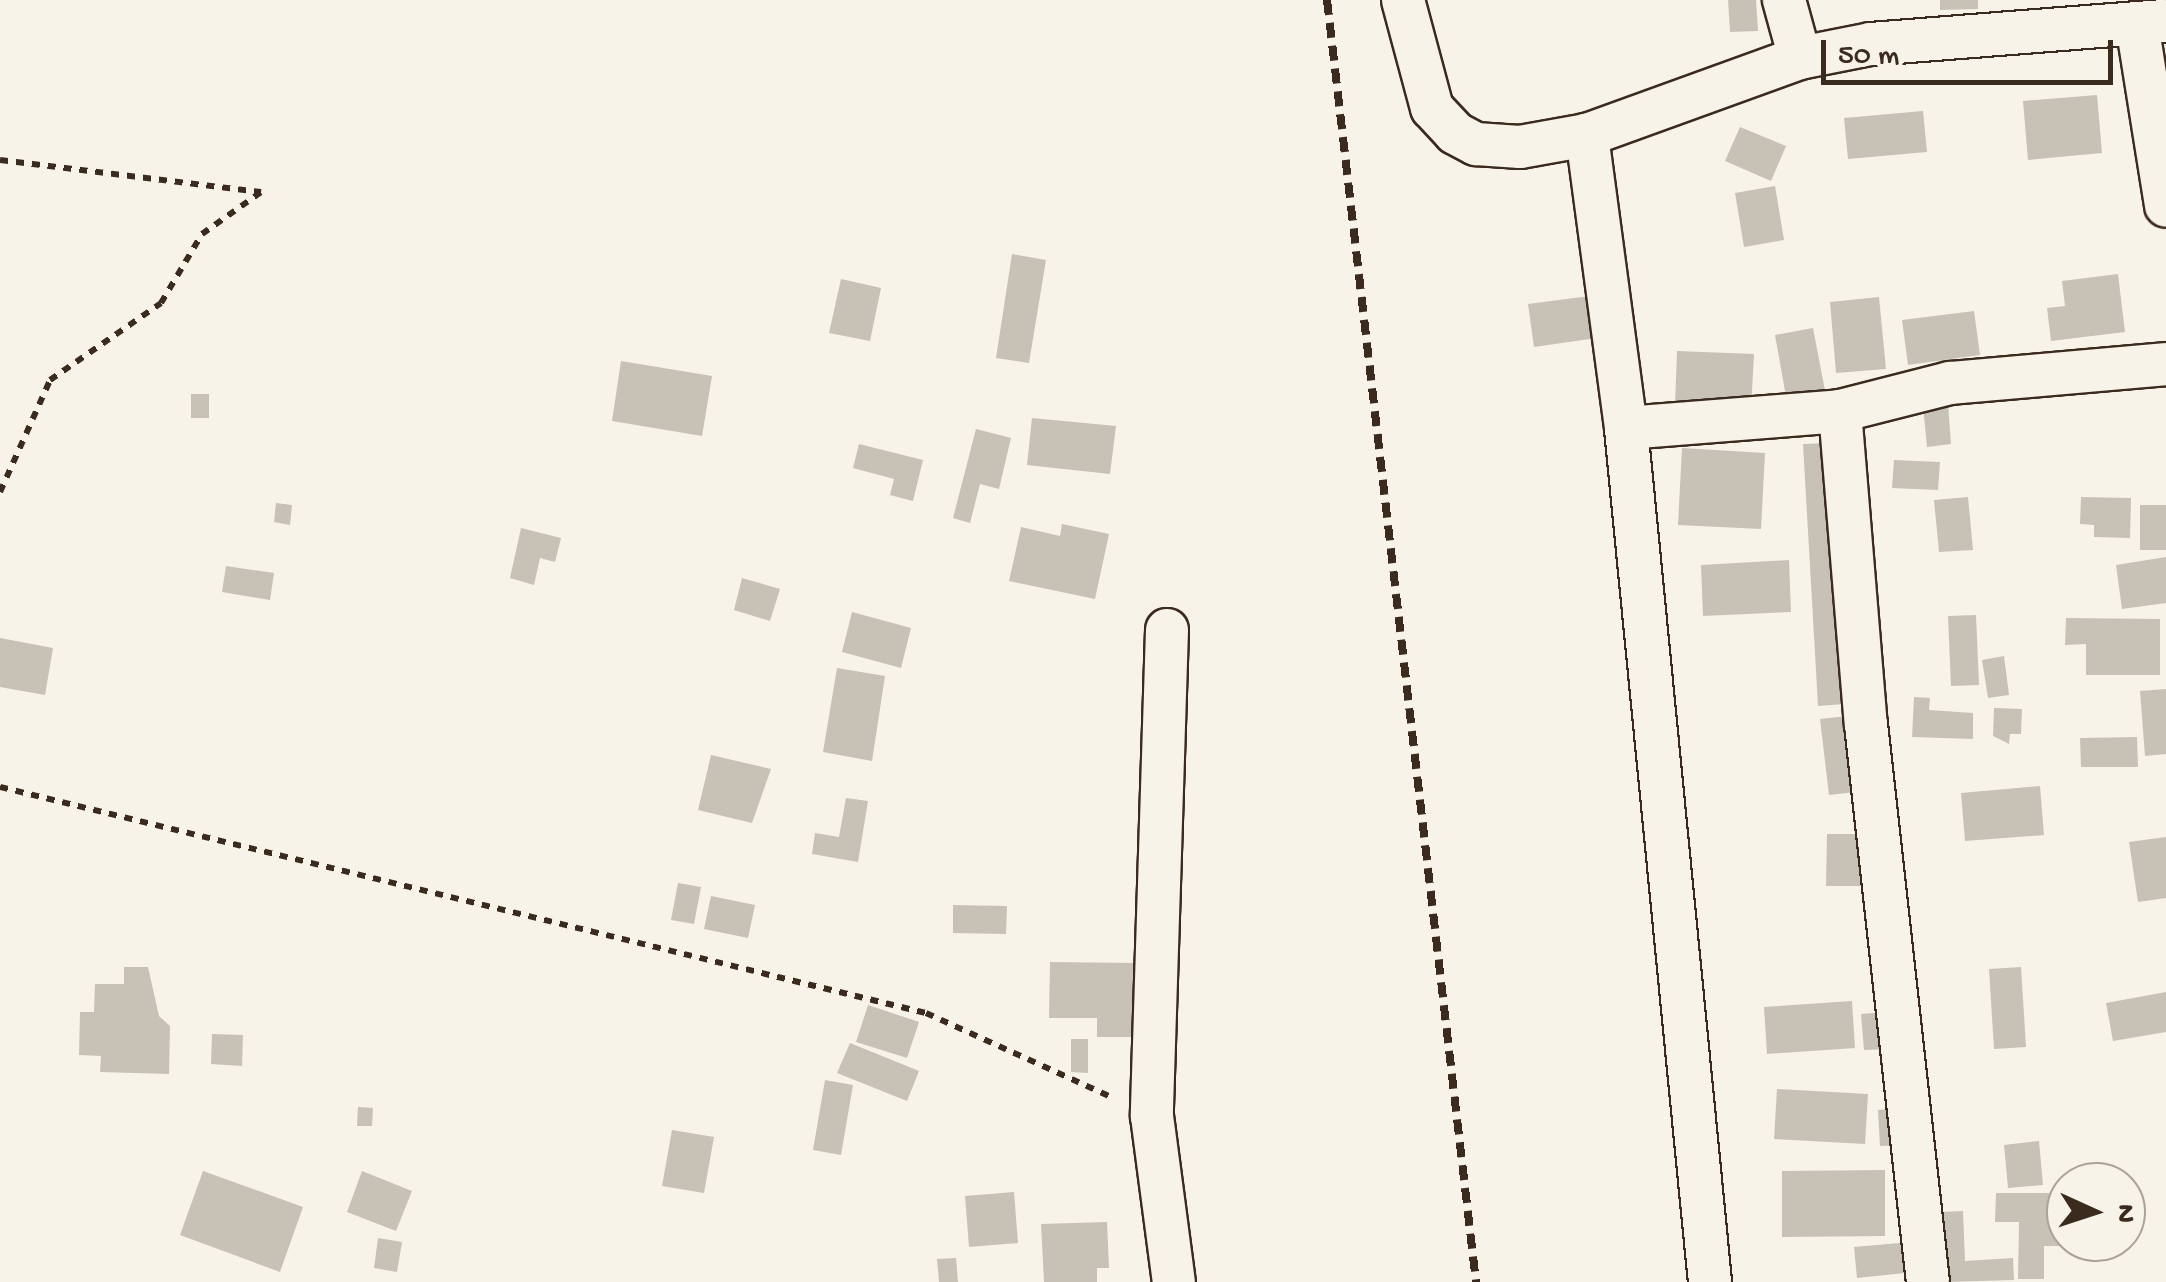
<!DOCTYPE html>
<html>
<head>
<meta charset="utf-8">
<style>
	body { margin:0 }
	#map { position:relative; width:2166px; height:1282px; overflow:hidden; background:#f7f3e8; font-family:"Gochi Hand",sans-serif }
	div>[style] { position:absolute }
	.building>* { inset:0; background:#c8c1b6 }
	.path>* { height:6px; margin-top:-3px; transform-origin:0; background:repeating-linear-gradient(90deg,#3b2a1e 0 8px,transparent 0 16px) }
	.roads { filter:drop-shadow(2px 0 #3b2a1e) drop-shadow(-2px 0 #3b2a1e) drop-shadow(0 2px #3b2a1e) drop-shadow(0 -2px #3b2a1e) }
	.minor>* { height:42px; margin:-21px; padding:0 21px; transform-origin:21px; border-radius:21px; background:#f7f3e8 }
	.rail>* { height:8px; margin-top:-4px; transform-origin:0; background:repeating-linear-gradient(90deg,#3b2a1e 0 15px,transparent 0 23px) }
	span { translate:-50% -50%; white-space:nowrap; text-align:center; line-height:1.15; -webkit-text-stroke:10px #f7f3e8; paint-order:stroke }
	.north { position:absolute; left:2046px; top:1162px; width:100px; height:100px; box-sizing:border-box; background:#f7f3e8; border:2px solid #aca397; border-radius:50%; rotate:93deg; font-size:28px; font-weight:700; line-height:40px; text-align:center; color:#3b2a1e }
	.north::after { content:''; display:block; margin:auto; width:35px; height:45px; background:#3b2a1e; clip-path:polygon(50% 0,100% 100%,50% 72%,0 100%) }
	.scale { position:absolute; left:1821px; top:40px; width:292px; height:45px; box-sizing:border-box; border:5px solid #3b2a1e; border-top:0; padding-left:12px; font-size:30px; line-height:35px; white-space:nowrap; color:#3b2a1e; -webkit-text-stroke:8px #f7f3e8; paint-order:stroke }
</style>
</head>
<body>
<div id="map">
	<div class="building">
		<div style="clip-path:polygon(1728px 0,1756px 0,1758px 31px,1730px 32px)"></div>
		<div style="clip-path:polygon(1940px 0,1978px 0,1978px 9px,1940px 10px)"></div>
		<div style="clip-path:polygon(2097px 95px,2102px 153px,2028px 160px,2023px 101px)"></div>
		<div style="clip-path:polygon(1923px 111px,1927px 152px,1848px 159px,1844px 118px)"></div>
		<div style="clip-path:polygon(1740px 127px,1786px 146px,1771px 181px,1725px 161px)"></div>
		<div style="clip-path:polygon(1775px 186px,1784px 240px,1744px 247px,1735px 193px)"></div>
		<div style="clip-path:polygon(1012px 254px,1046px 260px,1029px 363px,996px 358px)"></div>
		<div style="clip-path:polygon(2118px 274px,2125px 332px,2051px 341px,2047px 308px,2065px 306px,2062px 281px)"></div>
		<div style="clip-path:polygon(841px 279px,881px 288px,870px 341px,829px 333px)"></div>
		<div style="clip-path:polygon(1605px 294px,1611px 336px,1534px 347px,1528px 304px)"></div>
		<div style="clip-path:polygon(1879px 297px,1886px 369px,1836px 373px,1830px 302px)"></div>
		<div style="clip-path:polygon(1974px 311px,1980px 355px,1908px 365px,1902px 320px)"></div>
		<div style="clip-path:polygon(1813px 328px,1827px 401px,1788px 408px,1775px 335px)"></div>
		<div style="clip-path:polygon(1677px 351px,1754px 354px,1751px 409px,1675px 406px)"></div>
		<div style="clip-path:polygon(621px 361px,712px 376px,702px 436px,612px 421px)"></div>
		<div style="clip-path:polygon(191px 394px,209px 394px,209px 418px,191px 418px)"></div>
		<div style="clip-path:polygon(1948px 404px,1951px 444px,1927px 447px,1923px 406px)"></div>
		<div style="clip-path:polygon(1032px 418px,1116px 426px,1110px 474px,1027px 465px)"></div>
		<div style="clip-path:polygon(976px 429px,1011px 438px,999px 489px,980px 484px,970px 523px,953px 518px)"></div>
		<div style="clip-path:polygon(1830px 443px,1844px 704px,1818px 706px,1803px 444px)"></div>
		<div style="clip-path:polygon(859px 444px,923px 460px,913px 501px,890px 495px,894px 479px,853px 468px)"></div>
		<div style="clip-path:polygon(1682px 448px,1765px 453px,1761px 529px,1678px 525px)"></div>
		<div style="clip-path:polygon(1894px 460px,1940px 462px,1938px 490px,1892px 488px)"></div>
		<div style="clip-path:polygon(1968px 497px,1973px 550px,1939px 552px,1934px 500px)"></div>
		<div style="clip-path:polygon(2081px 497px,2131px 498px,2130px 538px,2094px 537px,2094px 525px,2080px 524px)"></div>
		<div style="clip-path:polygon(276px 503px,292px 505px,290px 525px,274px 522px)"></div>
		<div style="clip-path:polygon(2140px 505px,2166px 505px,2166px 550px,2140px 550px)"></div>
		<div style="clip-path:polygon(1062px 524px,1109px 534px,1095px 599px,1009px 581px,1021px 527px,1060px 536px)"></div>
		<div style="clip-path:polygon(521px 528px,561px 538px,555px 562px,540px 558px,534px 585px,510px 578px)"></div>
		<div style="clip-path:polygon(2166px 557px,2166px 603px,2122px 609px,2116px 565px)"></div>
		<div style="clip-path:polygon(1789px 560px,1791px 612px,1703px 616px,1701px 565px)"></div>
		<div style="clip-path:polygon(226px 566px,274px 573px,270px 600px,222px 592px)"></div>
		<div style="clip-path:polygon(742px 578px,780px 589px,770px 621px,734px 610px)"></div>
		<div style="clip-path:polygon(852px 612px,911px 628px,901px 668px,842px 652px)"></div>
		<div style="clip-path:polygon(1976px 615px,1979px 685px,1951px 686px,1948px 616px)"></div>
		<div style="clip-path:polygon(2066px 618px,2160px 619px,2160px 675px,2086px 675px,2086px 644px,2065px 645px)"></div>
		<div style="clip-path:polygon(0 638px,53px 648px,45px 695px,0 687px)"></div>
		<div style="clip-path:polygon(2004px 656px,2009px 695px,1988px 698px,1982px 660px)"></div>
		<div style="clip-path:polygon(837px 668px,885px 676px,872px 761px,823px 752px)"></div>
		<div style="clip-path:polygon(2166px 689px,2166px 754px,2145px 756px,2140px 691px)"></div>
		<div style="clip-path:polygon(1914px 697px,1930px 698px,1929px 710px,1973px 713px,1973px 739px,1912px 737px)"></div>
		<div style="clip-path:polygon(1994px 708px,2022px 709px,2021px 734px,2010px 734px,2009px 744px,1993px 736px)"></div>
		<div style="clip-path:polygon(1847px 716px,1855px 792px,1829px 795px,1820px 719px)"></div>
		<div style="clip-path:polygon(2137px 737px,2138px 767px,2081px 767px,2080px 738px)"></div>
		<div style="clip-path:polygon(711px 755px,771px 769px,752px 823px,698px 810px)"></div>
		<div style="clip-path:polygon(2040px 786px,2044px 835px,1965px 841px,1961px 793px)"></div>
		<div style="clip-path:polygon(846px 798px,868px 801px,858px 862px,812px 854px,815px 833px,839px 837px)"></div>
		<div style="clip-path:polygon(1827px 834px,1862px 834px,1862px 886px,1826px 886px)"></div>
		<div style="clip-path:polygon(2166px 837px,2166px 898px,2138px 902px,2129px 842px)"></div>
		<div style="clip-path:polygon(678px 883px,701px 887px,694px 924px,671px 920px)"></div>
		<div style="clip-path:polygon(711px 896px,755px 905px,748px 938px,704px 929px)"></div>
		<div style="clip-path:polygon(953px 905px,1007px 906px,1006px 934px,953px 933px)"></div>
		<div style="clip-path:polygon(1050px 962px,1137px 963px,1136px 1037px,1097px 1037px,1097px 1018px,1049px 1018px)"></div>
		<div style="clip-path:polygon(124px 967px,148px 967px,159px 1016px,170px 1026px,169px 1074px,100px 1072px,101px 1056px,79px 1055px,80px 1012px,94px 1012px,95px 984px,124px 984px)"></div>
		<div style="clip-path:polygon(2021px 967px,2026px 1047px,1994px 1049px,1989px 969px)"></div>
		<div style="clip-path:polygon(2166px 992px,2166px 1032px,2113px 1041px,2106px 1003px)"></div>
		<div style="clip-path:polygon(1852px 1001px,1855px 1048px,1767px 1054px,1764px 1007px)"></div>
		<div style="clip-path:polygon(868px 1005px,919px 1022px,907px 1058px,856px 1042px)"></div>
		<div style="clip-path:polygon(1886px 1012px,1889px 1049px,1864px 1050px,1861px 1014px)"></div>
		<div style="clip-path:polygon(212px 1034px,243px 1035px,242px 1066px,211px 1064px)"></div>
		<div style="clip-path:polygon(1071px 1039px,1088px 1039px,1088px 1073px,1071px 1072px)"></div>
		<div style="clip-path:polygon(850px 1043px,919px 1071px,907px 1101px,837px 1073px)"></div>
		<div style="clip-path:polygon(825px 1080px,853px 1085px,841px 1155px,813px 1150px)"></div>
		<div style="clip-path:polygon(1777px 1089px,1868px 1094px,1865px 1144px,1774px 1139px)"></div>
		<div style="clip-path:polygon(358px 1107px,373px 1108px,372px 1126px,357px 1126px)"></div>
		<div style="clip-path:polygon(1901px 1108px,1903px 1145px,1880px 1146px,1878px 1110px)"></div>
		<div style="clip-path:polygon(672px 1130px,714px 1137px,704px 1193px,662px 1186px)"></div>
		<div style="clip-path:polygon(2039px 1141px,2043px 1185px,2008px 1188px,2004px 1145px)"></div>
		<div style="clip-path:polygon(1885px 1170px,1885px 1236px,1782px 1237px,1782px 1171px)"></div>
		<div style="clip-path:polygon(203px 1171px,303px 1207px,280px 1272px,180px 1235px)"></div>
		<div style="clip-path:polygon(362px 1171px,412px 1191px,396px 1231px,347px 1212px)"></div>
		<div style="clip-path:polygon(1014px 1192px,1018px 1243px,969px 1247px,965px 1196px)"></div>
		<div style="clip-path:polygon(1996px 1193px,2066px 1193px,2068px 1246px,2044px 1246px,2044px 1279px,2018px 1279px,2019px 1222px,1995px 1222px)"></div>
		<div style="clip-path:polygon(1963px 1211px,1965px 1261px,2013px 1258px,2014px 1280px,1945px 1282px,1941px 1212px)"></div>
		<div style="clip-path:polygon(1107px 1222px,1109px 1268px,1097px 1268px,1097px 1282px,1044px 1282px,1041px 1224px)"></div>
		<div style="clip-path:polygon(378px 1238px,402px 1242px,397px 1272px,374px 1268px)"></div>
		<div style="clip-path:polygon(1911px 1242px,1914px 1272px,1857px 1278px,1854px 1247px)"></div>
		<div style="clip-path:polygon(956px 1258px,958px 1282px,939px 1282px,937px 1259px)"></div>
	</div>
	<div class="path">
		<div style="left:0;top:160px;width:263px;rotate:7deg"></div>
		<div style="left:0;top:492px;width:123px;rotate:-65.9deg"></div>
		<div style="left:50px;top:380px;width:135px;rotate:-34.7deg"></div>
		<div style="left:161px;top:303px;width:80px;rotate:-59.3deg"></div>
		<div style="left:202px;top:234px;width:72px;rotate:-35.4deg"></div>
		<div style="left:0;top:787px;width:953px;rotate:13.72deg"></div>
		<div style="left:926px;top:1013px;width:205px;rotate:24.4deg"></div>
	</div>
	<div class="roads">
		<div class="minor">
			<div style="left:1403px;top:0;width:112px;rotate:75deg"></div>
			<div style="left:1432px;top:108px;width:34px;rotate:47deg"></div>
			<div style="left:1455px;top:133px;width:24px;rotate:28deg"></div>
			<div style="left:1476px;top:144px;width:44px;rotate:3.9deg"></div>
			<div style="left:1520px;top:147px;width:68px;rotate:-10.2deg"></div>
			<div style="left:1784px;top:0;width:60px;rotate:74.6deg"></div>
			<div style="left:2137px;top:24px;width:184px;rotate:80.9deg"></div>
			<div style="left:1840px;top:411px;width:314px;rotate:85.3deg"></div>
			<div style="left:1866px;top:724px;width:561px;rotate:83.66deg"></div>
			<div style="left:1626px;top:428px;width:215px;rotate:-4.5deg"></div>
			<div style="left:1840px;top:411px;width:114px;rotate:-14.3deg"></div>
			<div style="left:1950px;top:383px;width:217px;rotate:-5deg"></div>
			<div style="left:1167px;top:630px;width:486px;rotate:91.8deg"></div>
			<div style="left:1152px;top:1116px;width:167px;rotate:82.5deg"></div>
			<div style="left:1710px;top:1282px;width:858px;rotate:-95.62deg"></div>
			<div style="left:1626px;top:428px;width:296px;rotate:-97.6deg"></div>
			<div style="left:1587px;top:135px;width:226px;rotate:-19.9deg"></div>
			<div style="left:1800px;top:58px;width:72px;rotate:-11.2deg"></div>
			<div style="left:1871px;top:44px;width:296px;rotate:-4.5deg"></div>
		</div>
	</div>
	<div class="rail">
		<div style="left:1327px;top:0;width:1291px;rotate:83.37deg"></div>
	</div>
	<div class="north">N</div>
	<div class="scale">50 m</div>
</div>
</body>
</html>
